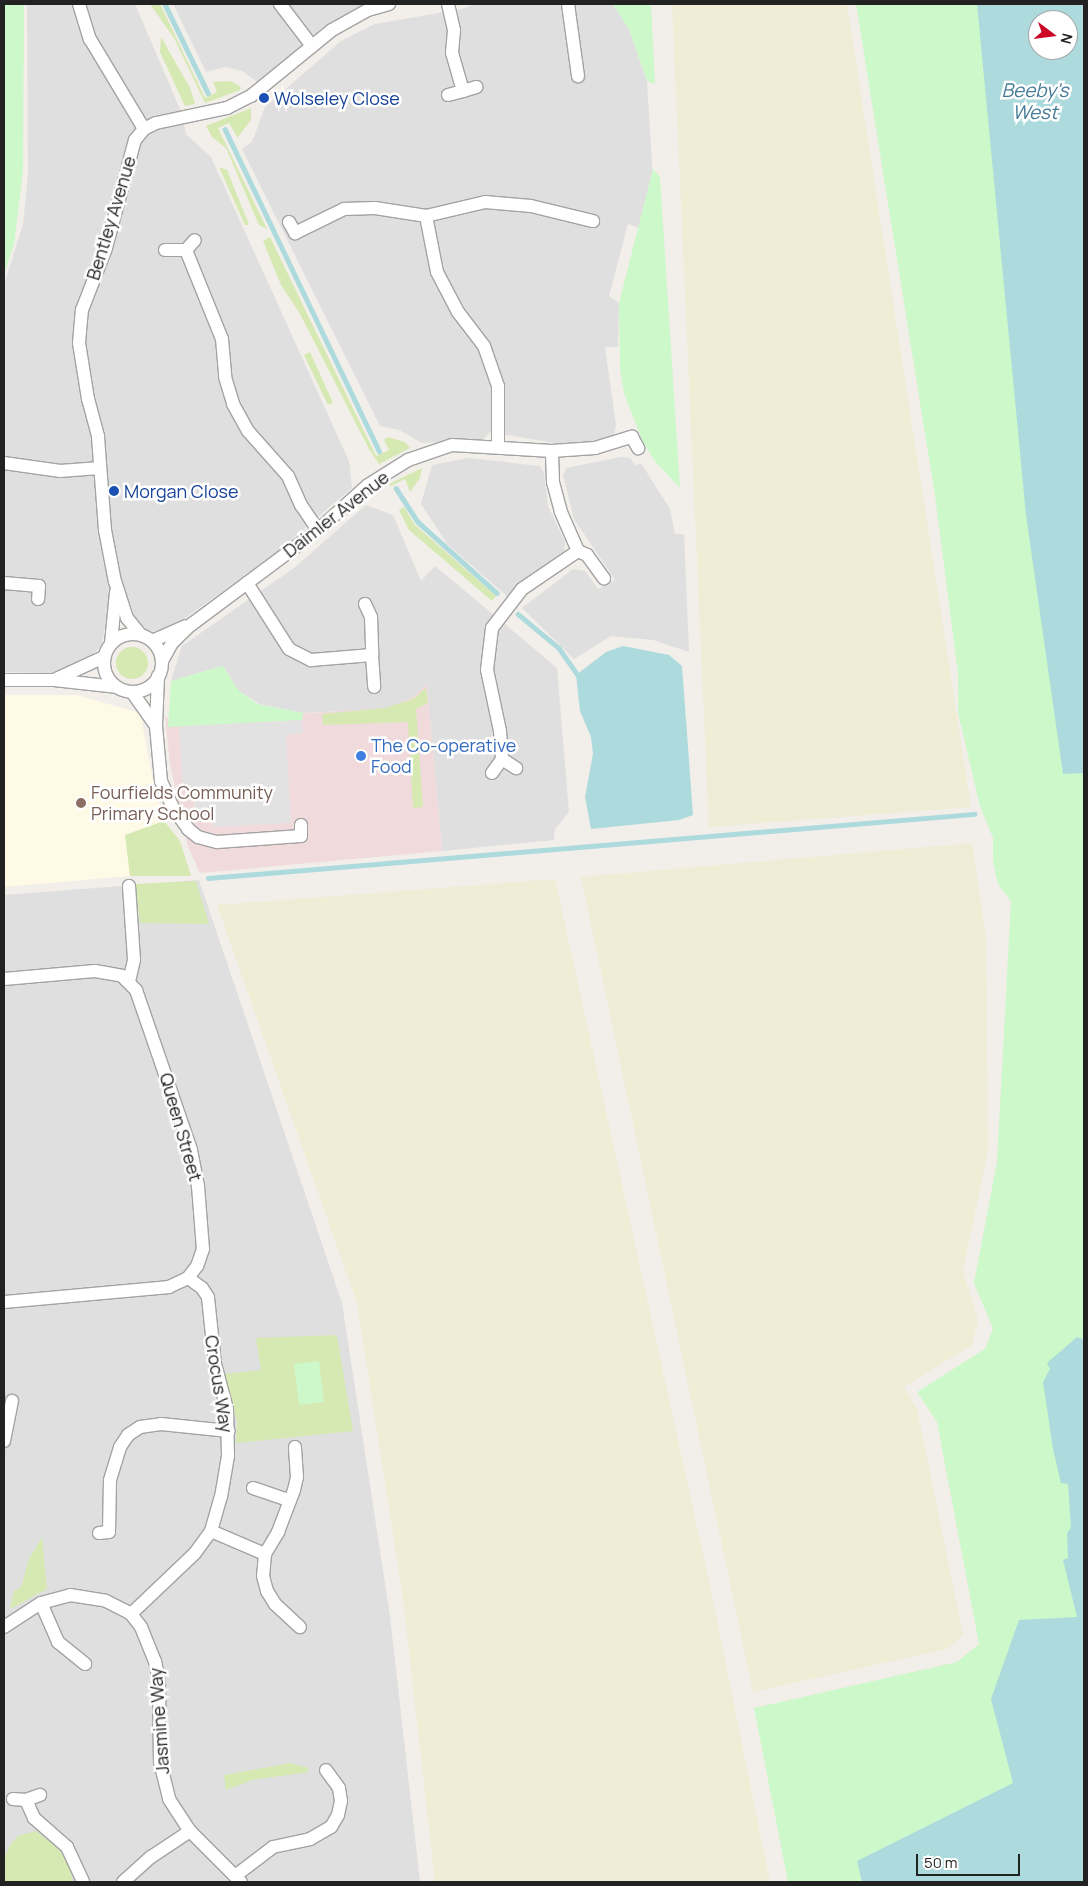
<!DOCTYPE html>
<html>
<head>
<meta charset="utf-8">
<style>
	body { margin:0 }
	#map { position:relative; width:1088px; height:1886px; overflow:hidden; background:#f2eee9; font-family:Manrope,sans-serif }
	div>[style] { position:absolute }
	.residential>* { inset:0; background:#e0dfdf }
	.commercial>* { inset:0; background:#f1dadc }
	.education>* { inset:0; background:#fefae6 }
	.farmland>* { inset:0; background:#efedd6 }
	.grass>* { inset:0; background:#d6e9b2 }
	.round { border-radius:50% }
	.park>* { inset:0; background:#cdf8ca }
	.parking>* { inset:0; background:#e2e2e2 }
	.water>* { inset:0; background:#acdadd }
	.stream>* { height:4.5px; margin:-2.25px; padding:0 2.25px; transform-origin:2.25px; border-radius:2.25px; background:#acdadd }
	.roads { filter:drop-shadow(1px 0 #a3a3a3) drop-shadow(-1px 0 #a3a3a3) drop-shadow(0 1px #a3a3a3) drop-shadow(0 -1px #a3a3a3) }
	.street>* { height:12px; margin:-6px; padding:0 6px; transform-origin:6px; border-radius:6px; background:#fff }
	.street>.ring { margin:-6px; padding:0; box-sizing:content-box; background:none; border:12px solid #fff; border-radius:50% }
	.dots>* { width:14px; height:14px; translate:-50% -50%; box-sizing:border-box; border:2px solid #fff; border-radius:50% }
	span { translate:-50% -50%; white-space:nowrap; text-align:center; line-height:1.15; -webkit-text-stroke:5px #fff; paint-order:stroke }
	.transit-label { font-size:18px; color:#164399 }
	.left { translate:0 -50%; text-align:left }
	.street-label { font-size:18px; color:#222 }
	.shop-label { font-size:18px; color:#366cbe }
	.education-label { font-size:18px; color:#785e54 }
	.water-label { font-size:19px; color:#477c98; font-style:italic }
	.frame { position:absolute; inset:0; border:5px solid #222; pointer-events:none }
	.north { position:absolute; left:1028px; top:10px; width:50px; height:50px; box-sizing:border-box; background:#fff; border:1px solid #a7a7a7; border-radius:50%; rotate:105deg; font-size:14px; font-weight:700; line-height:20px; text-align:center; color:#222 }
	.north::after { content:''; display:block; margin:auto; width:18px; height:22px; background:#cd0726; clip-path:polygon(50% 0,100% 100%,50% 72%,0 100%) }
	.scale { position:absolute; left:916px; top:1854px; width:104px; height:22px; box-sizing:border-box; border:2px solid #222; border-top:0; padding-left:6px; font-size:15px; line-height:18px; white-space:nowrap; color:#222; -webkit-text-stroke:4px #fff; paint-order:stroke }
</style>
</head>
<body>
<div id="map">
	<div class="residential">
		<div style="clip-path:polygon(27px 4px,135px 4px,182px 114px,186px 134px,211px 157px,349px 461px,352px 488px,278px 551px,173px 627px,149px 632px,135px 618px,131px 604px,108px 607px,102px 645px,82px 665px,51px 673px,4px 672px,4px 285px,23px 224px,28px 174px)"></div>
		<div style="clip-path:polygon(173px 4px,366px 4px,323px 27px,260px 84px,242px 71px,225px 67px,206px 72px)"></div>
		<div style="clip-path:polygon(475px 4px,613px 4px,630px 31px,647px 81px,653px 180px,639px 228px,628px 224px,609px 296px,619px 303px,618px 347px,605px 347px,616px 425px,613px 440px,561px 444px,490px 432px,483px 439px,422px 443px,399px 430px,380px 426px,242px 149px,252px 142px,265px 107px,341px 41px,375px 24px,462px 9px)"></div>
		<div style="clip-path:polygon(621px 457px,630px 458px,636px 466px,641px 463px,670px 509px,675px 534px,684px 534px,689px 652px,653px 640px,611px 636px,574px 659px,522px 608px,573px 569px,585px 571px,598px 589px,615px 580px,574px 519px,563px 475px,566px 468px)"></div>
		<div style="clip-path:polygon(469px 458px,540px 466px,544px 473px,548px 506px,565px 542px,564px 553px,507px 596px,448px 545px,421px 504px,432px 465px)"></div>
		<div style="clip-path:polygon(366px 505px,393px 515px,421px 581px,435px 566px,557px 668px,569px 812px,555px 829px,554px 840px,442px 851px,427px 685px,411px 698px,385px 709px,303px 713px,259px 704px,238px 690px,223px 666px,171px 681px,182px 646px,294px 568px)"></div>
		<div style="clip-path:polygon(199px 880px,342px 1303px,390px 1616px,420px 1882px,4px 1882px,4px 895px)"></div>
	</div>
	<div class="commercial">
		<div style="clip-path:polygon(427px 684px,442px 851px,200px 873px,188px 847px,170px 764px,165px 715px,169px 721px,188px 721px,386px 708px,411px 698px)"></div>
	</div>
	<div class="education">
		<div style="clip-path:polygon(4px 695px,77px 695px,140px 713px,154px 785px,164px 821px,126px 835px,130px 876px,4px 887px)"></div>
	</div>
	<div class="farmland">
		<div style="clip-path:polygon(672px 4px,847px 4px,971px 807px,709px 827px)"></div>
		<div style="clip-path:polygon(972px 843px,986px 938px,988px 1150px,963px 1271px,978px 1320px,972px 1345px,904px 1387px,917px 1409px,963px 1635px,947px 1649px,753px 1692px,581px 877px)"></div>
		<div style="clip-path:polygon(555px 879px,710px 1586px,770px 1882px,435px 1882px,403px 1598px,357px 1303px,217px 905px)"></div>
	</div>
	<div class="grass">
		<div style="clip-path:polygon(150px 4px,160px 4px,205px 98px,217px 92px,213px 82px,230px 81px,241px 87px,240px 90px,205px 103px,174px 38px)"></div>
		<div style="clip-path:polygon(161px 37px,190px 88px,195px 104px,185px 106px,160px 52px)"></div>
		<div style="clip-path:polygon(251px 108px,251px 120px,238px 137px,239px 140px,229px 123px,218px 128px,267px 229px,259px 225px,226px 148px,212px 137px,206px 126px)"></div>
		<div style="clip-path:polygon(219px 167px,227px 170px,249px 225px,245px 225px)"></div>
		<div style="clip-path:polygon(270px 237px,376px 456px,389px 450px,384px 440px,388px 437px,405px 442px,410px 448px,379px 464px,369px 449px,299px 312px,281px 285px,263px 241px)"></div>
		<div style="clip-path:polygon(310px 352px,333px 403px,328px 405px,304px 355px)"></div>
		<div style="clip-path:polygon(422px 468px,420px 478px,410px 492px,405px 479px,391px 486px,389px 484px)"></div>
		<div style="clip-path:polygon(404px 507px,415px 525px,496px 596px,492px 601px,409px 530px,399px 510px)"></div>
		<div class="round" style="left:116px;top:647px;width:32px;height:32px"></div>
		<div style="clip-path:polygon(426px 688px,428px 703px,416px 709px,423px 807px,413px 808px,408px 722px,323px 725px,322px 714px,385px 708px,413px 699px)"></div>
		<div style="clip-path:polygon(164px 821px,180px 841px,191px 876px,130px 876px,125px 835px)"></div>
		<div style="clip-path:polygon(196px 881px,209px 924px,140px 923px,135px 884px)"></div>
		<div style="clip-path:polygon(337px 1335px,353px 1431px,236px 1443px,237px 1421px,224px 1374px,261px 1370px,256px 1338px)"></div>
		<div style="clip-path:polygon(42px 1537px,47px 1589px,10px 1609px,14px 1591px,21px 1587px,29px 1559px)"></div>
		<div style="clip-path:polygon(291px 1763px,308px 1768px,308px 1772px,252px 1780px,226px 1790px,224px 1775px)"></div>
		<div style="clip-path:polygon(36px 1831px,59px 1849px,71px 1870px,73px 1882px,4px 1882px,4px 1858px,10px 1845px,18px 1836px)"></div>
	</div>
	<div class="park">
		<div style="clip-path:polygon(4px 4px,24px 4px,23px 171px,14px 244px,4px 275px)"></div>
		<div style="clip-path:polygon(613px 4px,651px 4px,655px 84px,647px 81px,630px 31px)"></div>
		<div style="clip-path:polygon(evenodd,856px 4px,1084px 4px,1084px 1882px,788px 1882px,754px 1708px,957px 1662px,979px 1644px,937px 1422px,917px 1392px,985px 1349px,993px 1329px,974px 1283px,997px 1162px,1011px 901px,998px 884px,993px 862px,993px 838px,980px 806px,958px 713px,958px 673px,935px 496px,856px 4px,1038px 20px,1068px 20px,1068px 50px,1038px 50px,1038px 20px)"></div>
		<div style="clip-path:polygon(653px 169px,660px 177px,680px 488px,654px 460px,642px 440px,624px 393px,620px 370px,619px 303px)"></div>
		<div style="clip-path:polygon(223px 666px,238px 690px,257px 704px,303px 713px,302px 720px,168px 727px,171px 681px)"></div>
		<div style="clip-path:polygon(319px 1361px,324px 1402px,299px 1405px,294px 1364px)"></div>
	</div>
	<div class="parking">
		<div style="clip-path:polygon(302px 720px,303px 733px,286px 735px,291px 823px,213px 827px,212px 816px,201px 813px,195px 807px,193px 787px,183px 788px,179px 727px)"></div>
	</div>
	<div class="water">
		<div style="clip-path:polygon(evenodd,977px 4px,1084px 4px,1084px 773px,1063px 774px,1026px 515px,977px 4px,1038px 20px,1068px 20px,1068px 50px,1038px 50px,1038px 20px)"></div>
		<div style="clip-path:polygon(623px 646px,669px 655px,682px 666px,693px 815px,679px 820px,591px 829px,585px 797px,593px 754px,591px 737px,580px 711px,576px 675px,606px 652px)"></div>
		<div style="clip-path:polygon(1077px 1337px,1084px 1340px,1084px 1882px,862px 1882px,857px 1861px,1013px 1783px,991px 1699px,1019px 1620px,1077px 1617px,1063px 1560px,1068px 1558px,1067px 1533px,1071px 1528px,1068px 1484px,1061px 1483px,1053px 1449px,1043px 1382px,1050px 1369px,1047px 1363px)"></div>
	</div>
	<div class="stream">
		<div style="left:165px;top:4px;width:99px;rotate:64.2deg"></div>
		<div style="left:225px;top:129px;width:357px;rotate:64.4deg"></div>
		<div style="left:396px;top:488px;width:40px;rotate:57.1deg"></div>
		<div style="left:418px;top:522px;width:106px;rotate:41.9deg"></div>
		<div style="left:518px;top:614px;width:53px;rotate:39.7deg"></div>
		<div style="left:559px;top:648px;width:33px;rotate:55deg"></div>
		<div style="left:208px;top:878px;width:769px;rotate:-4.78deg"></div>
	</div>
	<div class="roads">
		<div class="street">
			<div style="left:79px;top:4px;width:37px;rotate:73deg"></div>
			<div style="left:90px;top:39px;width:105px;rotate:59deg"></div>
			<div style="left:280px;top:4px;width:53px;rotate:52.7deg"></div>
			<div style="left:568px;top:4px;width:73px;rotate:82.1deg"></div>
			<div style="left:463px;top:91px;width:14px;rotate:-17deg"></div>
			<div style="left:448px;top:95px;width:16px;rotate:-15deg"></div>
			<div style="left:463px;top:91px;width:40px;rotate:-106deg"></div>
			<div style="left:452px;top:53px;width:23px;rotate:-85deg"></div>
			<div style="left:454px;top:30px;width:27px;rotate:-103deg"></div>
			<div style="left:426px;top:216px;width:57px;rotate:78.9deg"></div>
			<div style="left:437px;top:272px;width:45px;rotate:62.3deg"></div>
			<div style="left:458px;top:312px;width:43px;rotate:52.6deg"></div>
			<div style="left:484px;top:346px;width:42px;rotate:70.7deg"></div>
			<div style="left:498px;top:386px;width:61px;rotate:90deg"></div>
			<div style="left:289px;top:222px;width:13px;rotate:61deg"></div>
			<div style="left:295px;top:233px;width:55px;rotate:-26.1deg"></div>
			<div style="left:344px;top:209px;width:31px;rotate:-2deg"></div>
			<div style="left:375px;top:208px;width:52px;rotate:8.9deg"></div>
			<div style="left:426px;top:216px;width:61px;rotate:-13.3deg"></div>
			<div style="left:485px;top:202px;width:46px;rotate:5deg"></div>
			<div style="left:531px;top:206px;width:64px;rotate:13.6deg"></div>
			<div style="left:165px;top:250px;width:21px"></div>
			<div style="left:186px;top:250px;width:96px;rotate:68deg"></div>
			<div style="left:222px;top:339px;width:38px;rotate:85deg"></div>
			<div style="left:225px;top:377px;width:28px;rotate:73deg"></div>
			<div style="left:233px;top:404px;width:31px;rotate:61deg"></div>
			<div style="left:248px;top:431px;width:60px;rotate:48.4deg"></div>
			<div style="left:288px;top:476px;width:32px;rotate:66deg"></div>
			<div style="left:301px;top:505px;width:30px;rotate:56deg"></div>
			<div style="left:186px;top:250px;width:13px;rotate:-48deg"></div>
			<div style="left:4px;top:463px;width:57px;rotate:8.1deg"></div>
			<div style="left:60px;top:471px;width:40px;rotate:-4.3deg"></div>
			<div style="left:578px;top:551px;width:10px;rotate:24deg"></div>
			<div style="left:587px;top:555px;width:29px;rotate:54deg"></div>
			<div style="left:4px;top:583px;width:35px;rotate:5deg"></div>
			<div style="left:39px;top:586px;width:13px;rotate:94deg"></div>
			<div style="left:247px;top:583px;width:78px;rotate:57.5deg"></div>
			<div style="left:289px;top:649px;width:25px;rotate:27deg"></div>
			<div style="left:311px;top:660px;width:61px;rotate:-4.7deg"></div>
			<div style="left:372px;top:655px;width:32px;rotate:86deg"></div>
			<div style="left:365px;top:604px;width:14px;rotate:65deg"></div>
			<div style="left:371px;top:617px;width:38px;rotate:88deg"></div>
			<div style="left:140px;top:634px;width:21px;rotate:-129deg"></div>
			<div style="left:127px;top:618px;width:38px;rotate:-108deg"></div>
			<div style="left:115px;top:582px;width:53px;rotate:-100.9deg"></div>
			<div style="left:105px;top:530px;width:94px;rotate:-94.3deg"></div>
			<div style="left:98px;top:436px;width:38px;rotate:-105deg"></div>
			<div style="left:88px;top:399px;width:57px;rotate:-99.1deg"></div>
			<div style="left:79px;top:343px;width:33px;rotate:-85deg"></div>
			<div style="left:82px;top:310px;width:66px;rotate:-68.8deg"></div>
			<div style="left:106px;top:248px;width:112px;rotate:-75deg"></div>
			<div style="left:135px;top:140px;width:14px;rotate:-51deg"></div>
			<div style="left:144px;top:129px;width:13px;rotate:-27deg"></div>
			<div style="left:156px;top:123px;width:73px;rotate:-11.9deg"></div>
			<div style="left:227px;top:108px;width:27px;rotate:-27deg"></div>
			<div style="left:251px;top:96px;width:104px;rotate:-39.2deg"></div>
			<div style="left:332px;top:30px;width:41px;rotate:-29.1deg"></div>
			<div style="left:368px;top:10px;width:22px;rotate:-16deg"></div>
			<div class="ring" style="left:104px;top:634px;width:46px;height:46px"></div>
			<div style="left:152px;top:641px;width:36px;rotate:-24deg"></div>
			<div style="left:111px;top:643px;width:51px;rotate:-84.4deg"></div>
			<div style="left:162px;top:661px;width:21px;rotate:-61deg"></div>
			<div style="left:172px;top:643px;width:28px;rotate:-44deg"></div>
			<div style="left:192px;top:624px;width:157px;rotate:-36.7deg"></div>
			<div style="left:318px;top:530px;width:67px;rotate:-42deg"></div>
			<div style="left:368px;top:485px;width:47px;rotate:-32deg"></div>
			<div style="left:408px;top:460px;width:46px;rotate:-18.8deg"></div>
			<div style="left:452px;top:445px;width:100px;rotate:3.4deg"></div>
			<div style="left:552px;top:451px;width:43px;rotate:-4deg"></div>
			<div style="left:595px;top:448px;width:39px;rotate:-17deg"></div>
			<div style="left:632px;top:437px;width:13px;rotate:61deg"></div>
			<div style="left:158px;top:676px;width:50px;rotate:92.3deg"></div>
			<div style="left:156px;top:726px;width:55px;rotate:84.8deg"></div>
			<div style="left:161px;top:781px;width:30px;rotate:66deg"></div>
			<div style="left:173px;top:808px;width:26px;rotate:54deg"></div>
			<div style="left:188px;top:829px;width:13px;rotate:39deg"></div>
			<div style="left:198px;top:837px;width:20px;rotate:15deg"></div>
			<div style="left:217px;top:842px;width:84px;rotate:-4.1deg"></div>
			<div style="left:301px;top:836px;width:11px;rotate:-90deg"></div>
			<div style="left:4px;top:680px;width:50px"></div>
			<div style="left:54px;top:680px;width:62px;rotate:6.4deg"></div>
			<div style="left:54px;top:680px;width:55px;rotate:-24.7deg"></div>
			<div style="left:132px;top:692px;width:42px;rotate:54.8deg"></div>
			<div style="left:502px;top:759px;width:17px;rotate:33deg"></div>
			<div style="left:492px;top:773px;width:17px;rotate:-54deg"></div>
			<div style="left:502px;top:759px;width:28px;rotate:-94deg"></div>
			<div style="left:500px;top:731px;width:62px;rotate:-102deg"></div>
			<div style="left:487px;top:670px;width:42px;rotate:-83.2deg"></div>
			<div style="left:492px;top:628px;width:49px;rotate:-52.4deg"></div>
			<div style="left:522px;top:589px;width:68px;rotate:-34.2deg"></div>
			<div style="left:578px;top:551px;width:43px;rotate:-113.6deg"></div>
			<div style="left:561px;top:512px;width:31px;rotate:-105deg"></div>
			<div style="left:553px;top:482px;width:31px;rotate:-92deg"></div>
			<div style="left:129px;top:886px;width:74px;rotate:86.1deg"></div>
			<div style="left:134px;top:960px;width:22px;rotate:103deg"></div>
			<div style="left:4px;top:979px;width:91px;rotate:-5deg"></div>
			<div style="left:95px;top:971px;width:27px;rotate:10deg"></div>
			<div style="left:122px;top:976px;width:20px;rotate:45deg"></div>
			<div style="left:136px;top:990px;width:169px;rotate:71deg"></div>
			<div style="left:191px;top:1150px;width:37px;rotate:79deg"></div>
			<div style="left:198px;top:1186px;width:63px;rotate:85.5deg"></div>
			<div style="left:203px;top:1249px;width:18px;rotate:109deg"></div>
			<div style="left:197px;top:1266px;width:15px;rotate:127deg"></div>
			<div style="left:188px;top:1278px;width:21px;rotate:155deg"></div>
			<div style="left:169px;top:1287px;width:166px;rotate:174.8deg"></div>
			<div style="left:4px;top:1441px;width:41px;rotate:-78.7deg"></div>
			<div style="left:253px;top:1488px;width:39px;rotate:19deg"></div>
			<div style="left:211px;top:1531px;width:59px;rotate:23.1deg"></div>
			<div style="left:265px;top:1554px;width:22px;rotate:95deg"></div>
			<div style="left:263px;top:1576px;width:16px;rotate:75deg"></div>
			<div style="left:267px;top:1591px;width:15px;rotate:58deg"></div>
			<div style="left:275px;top:1604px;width:34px;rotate:43deg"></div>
			<div style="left:99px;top:1533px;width:10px;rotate:-6deg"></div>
			<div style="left:109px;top:1532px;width:52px;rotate:-88.9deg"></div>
			<div style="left:110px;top:1480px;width:34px;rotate:-73deg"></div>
			<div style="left:120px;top:1447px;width:14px;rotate:-56deg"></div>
			<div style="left:128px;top:1435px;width:14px;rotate:-34deg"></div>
			<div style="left:140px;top:1427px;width:21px;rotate:-8deg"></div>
			<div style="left:161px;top:1424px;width:68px;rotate:5.9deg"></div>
			<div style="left:265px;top:1554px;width:26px;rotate:-59deg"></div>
			<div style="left:278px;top:1532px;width:45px;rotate:-69.1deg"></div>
			<div style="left:294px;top:1490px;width:13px;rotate:-77deg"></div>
			<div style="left:297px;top:1477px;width:30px;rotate:-94deg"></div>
			<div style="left:41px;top:1603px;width:43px;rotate:66.4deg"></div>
			<div style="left:58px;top:1642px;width:35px;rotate:39deg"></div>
			<div style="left:131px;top:1614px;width:88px;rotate:-43.6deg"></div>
			<div style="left:195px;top:1553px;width:27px;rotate:-54deg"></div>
			<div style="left:211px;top:1531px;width:35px;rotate:-74deg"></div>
			<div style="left:221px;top:1497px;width:42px;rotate:-80.3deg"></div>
			<div style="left:228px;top:1456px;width:47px;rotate:-91.2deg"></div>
			<div style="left:227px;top:1409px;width:47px;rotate:-104.9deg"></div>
			<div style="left:215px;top:1364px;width:67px;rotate:-96deg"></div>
			<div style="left:208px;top:1297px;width:11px;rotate:-124deg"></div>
			<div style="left:202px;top:1288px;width:17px;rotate:-144deg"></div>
			<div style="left:4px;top:1627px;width:44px;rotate:-33deg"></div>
			<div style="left:41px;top:1603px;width:30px;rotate:-15deg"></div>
			<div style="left:70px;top:1595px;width:36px;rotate:9deg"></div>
			<div style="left:106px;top:1601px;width:28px;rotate:27deg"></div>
			<div style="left:131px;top:1614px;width:16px;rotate:52deg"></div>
			<div style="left:141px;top:1627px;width:37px;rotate:68deg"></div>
			<div style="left:155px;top:1661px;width:21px;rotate:79deg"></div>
			<div style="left:159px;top:1682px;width:80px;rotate:89.3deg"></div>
			<div style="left:160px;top:1762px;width:38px;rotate:76deg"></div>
			<div style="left:169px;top:1799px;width:38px;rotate:57deg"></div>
			<div style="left:190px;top:1831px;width:72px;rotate:45deg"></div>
			<div style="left:13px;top:1799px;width:13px;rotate:4deg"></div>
			<div style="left:26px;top:1800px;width:15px;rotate:-20deg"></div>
			<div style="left:26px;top:1800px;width:20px;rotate:66deg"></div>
			<div style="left:34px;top:1818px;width:44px;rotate:41.3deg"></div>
			<div style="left:67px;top:1847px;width:38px;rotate:65deg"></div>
			<div style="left:235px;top:1876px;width:48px;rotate:-37.3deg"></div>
			<div style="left:273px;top:1847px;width:38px;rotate:-12deg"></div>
			<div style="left:310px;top:1839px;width:24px;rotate:-30deg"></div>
			<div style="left:331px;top:1827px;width:14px;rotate:-60deg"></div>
			<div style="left:338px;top:1815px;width:14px;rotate:-78deg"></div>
			<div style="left:341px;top:1801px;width:13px;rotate:-99deg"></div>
			<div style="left:339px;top:1788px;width:22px;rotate:-126deg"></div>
			<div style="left:123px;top:1882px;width:38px;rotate:-42deg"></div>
			<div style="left:151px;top:1857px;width:47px;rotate:-33.7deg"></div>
		</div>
	</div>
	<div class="dots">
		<div style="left:264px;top:98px;background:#1a4fb4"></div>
		<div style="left:114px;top:491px;background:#1a4fb4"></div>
		<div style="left:361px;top:756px;background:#3f7fe0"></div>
		<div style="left:81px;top:803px;background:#8d6e63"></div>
	</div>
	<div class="transit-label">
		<span class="left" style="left:274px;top:98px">Wolseley Close</span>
		<span class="left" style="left:124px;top:491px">Morgan Close</span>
	</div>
	<div class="street-label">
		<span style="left:111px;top:218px;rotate:-73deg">Bentley Avenue</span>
		<span style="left:336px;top:514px;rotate:-38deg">Daimler Avenue</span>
		<span style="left:181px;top:1127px;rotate:74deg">Queen Street</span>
		<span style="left:219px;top:1384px;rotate:81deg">Crocus Way</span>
		<span style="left:159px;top:1721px;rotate:-94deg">Jasmine Way</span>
	</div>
	<div class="shop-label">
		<span class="left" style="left:371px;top:756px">The Co-operative<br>Food</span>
	</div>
	<div class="education-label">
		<span class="left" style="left:91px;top:803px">Fourfields Community<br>Primary School</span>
	</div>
	<div class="water-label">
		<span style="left:1035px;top:102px">Beeby's<br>West</span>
	</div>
	<div class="frame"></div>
	<div class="north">N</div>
	<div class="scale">50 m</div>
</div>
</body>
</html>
